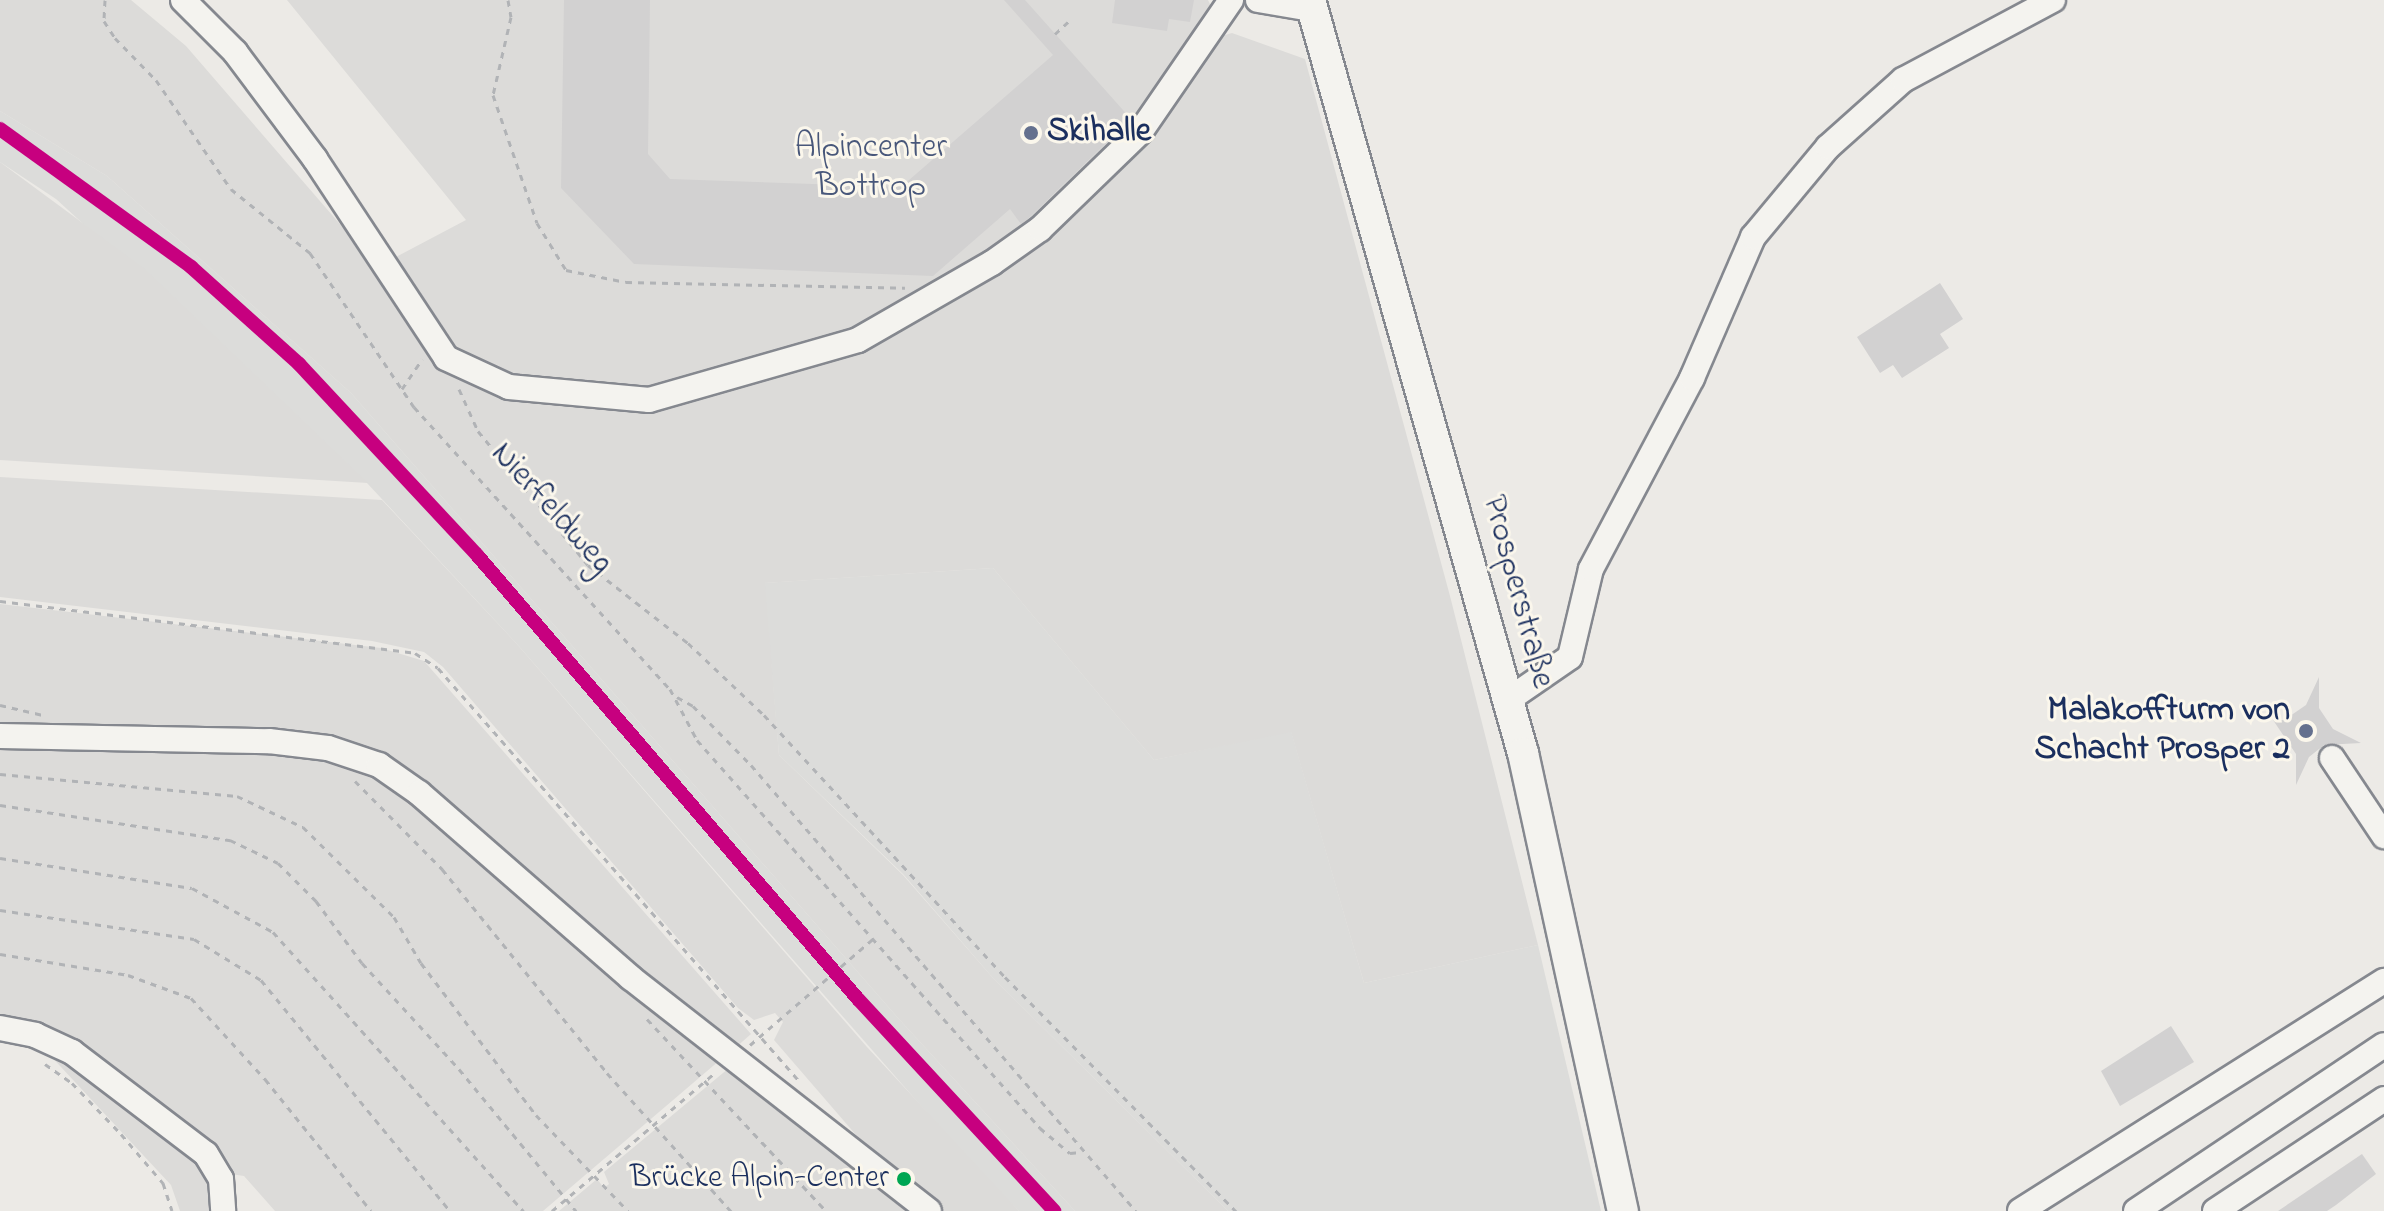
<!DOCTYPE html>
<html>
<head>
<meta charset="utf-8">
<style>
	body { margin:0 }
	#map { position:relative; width:2384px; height:1211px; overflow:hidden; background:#eceae6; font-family:"Indie Flower",sans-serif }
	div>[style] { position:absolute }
	.built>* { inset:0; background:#dcdcda }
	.green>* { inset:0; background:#dcdbd9 }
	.building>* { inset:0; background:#d2d1d1 }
	.path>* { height:3px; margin-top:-1.5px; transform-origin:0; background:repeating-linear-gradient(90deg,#b1b3b6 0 6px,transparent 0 12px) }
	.roads { filter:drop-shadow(2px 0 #85888f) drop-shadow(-2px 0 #85888f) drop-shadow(0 2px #85888f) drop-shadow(0 -2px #85888f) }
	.minor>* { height:24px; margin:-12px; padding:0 12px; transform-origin:12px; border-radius:12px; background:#f4f3ef }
	.major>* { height:30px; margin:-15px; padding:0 15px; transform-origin:15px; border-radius:15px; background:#f4f3ef }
	.rail-1>* { height:14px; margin:-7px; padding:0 7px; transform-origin:7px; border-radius:7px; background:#c7007f }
	.dots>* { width:22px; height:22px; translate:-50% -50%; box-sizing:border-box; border:4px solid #fbf7ec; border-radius:50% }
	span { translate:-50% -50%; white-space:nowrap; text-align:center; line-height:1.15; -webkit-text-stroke:6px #fbf7ec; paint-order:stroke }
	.bus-label { font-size:32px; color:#1b2f5e }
	.right { translate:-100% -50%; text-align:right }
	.poi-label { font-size:34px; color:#1b2f5e; font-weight:700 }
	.left { translate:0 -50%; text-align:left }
	.park-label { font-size:34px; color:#48577a }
	.street-label { font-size:34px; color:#1b2f5e }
</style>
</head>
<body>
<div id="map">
	<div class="built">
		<div style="clip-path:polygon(0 111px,107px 176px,351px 393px,898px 1018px,1075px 1211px,1019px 1211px,985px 1179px,516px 643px,367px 483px,56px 199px,0 162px)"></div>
		<div style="clip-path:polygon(993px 568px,1154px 760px,1291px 731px,1364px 983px,1538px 945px,1601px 1211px,1228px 1211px,993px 978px,903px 874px,779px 755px,764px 583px)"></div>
	</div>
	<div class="green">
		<div style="clip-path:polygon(0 0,131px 0,186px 46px,377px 267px,466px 220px,287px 0,1208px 0,1225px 35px,1232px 33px,1305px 59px,1450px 596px,1538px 945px,1364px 983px,1291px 732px,1154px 760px,993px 568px,765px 583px,779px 755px,903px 875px,993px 978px,1228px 1211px,1075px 1211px,898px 1018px,351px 393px,107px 176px,0 111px)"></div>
		<div style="clip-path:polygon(0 162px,145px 269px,368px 483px,0 460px)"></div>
		<div style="clip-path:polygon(0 477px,382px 500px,516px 643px,867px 1047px,1019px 1211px,943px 1211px,882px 1165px,774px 1040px,783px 1022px,775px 1013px,754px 1020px,738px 1008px,443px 667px,424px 652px,372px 641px,0 597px)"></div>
		<div style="clip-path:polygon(0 604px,381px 648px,424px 661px,751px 1034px,734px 1049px,360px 748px,0 729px)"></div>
		<div style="clip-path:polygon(0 745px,268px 749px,346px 761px,410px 796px,720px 1060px,543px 1211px,275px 1211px,244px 1176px,224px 1173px,216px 1160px,0 1017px)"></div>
		<div style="clip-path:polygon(49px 1046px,205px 1164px,218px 1211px,180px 1211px,171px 1185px,47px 1052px)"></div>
		<div style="clip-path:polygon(729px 1068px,880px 1186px,907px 1211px,559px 1211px,597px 1179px,604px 1188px,609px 1184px,604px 1172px)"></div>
	</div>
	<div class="building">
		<div style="clip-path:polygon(564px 0,650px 0,648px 154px,670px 179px,901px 187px,1053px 55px,1004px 0,1025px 0,1131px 119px,1028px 219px,1021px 224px,1010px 209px,933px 276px,634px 264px,561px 188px)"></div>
		<div style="clip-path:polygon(1115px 0,1194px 0,1190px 22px,1169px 19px,1167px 31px,1112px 23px)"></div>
		<div style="clip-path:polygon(1940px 283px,1963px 319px,1940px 334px,1949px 348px,1902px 378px,1893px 365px,1880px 373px,1857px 337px)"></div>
		<div style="clip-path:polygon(2319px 677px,2319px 708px,2333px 729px,2361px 743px,2324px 745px,2309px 757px,2296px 785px,2296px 754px,2273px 720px,2284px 720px,2306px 705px)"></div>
		<div style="clip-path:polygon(2171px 1026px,2194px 1062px,2120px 1106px,2101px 1071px)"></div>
		<div style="clip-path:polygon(2362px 1154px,2376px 1174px,2336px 1205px,2327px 1211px,2278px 1211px)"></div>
	</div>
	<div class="path">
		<div style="left:105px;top:0;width:21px;rotate:93deg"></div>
		<div style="left:104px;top:21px;width:20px;rotate:57deg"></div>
		<div style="left:115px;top:38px;width:59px;rotate:45.7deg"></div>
		<div style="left:156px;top:80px;width:132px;rotate:55.5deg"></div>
		<div style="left:231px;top:189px;width:102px;rotate:39deg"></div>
		<div style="left:310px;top:253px;width:186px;rotate:56deg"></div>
		<div style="left:414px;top:407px;width:381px;rotate:47.8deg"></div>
		<div style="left:670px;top:689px;width:58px;rotate:62.1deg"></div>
		<div style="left:697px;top:740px;width:518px;rotate:48.52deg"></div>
		<div style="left:1040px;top:1128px;width:39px;rotate:40deg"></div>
		<div style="left:1070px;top:1153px;width:11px;rotate:-5deg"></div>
		<div style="left:508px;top:0;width:17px;rotate:80deg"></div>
		<div style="left:511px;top:17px;width:80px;rotate:103deg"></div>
		<div style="left:493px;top:95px;width:135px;rotate:71deg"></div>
		<div style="left:537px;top:223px;width:55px;rotate:58.3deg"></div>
		<div style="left:566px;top:270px;width:61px;rotate:11.3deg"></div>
		<div style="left:626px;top:282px;width:279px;rotate:1.2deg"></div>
		<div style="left:1055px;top:34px;width:19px;rotate:-43deg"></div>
		<div style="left:402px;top:389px;width:36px;rotate:-56deg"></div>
		<div style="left:459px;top:389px;width:46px;rotate:65.7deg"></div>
		<div style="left:478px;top:431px;width:173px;rotate:50.6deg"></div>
		<div style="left:588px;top:565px;width:127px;rotate:38deg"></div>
		<div style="left:688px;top:643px;width:105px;rotate:43.5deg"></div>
		<div style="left:764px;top:715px;width:356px;rotate:47.4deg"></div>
		<div style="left:1005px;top:977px;width:329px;rotate:45.4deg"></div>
		<div style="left:0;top:601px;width:418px;rotate:7.1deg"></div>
		<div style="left:415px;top:653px;width:27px;rotate:33deg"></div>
		<div style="left:438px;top:668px;width:550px;rotate:48.83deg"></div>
		<div style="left:677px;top:697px;width:18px;rotate:29deg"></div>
		<div style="left:693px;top:706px;width:83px;rotate:45.5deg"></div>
		<div style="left:751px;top:765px;width:589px;rotate:49.2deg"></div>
		<div style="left:0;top:705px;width:44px;rotate:13.1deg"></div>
		<div style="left:0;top:774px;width:238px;rotate:5.3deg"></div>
		<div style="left:237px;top:796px;width:73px;rotate:25.2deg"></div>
		<div style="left:303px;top:827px;width:128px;rotate:44.7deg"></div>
		<div style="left:394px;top:917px;width:53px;rotate:59.6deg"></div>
		<div style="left:421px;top:963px;width:191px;rotate:52.9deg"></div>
		<div style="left:536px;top:1115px;width:133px;rotate:46.2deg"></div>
		<div style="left:355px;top:781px;width:124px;rotate:45.3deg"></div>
		<div style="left:442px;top:869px;width:262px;rotate:51deg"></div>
		<div style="left:607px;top:1073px;width:186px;rotate:48.1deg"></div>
		<div style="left:0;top:805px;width:233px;rotate:8.7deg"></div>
		<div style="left:230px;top:840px;width:53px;rotate:25.6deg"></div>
		<div style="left:278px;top:863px;width:54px;rotate:45deg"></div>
		<div style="left:316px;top:901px;width:77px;rotate:53.4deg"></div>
		<div style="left:362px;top:963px;width:144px;rotate:47.5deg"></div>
		<div style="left:459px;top:1069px;width:184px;rotate:50.5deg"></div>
		<div style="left:0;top:858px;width:194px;rotate:8.9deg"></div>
		<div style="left:192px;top:888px;width:92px;rotate:28.5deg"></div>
		<div style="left:273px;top:932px;width:375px;rotate:48.1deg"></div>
		<div style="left:0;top:910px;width:196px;rotate:8.5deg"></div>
		<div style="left:194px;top:939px;width:79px;rotate:31.5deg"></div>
		<div style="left:261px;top:980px;width:298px;rotate:50.7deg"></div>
		<div style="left:0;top:954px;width:130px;rotate:9.3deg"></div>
		<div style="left:128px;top:975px;width:67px;rotate:20.1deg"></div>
		<div style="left:191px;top:998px;width:110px;rotate:47.6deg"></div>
		<div style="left:265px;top:1079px;width:169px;rotate:51.2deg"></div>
		<div style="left:647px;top:1019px;width:262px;rotate:47deg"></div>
		<div style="left:750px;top:1045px;width:164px;rotate:-40.8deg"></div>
		<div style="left:45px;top:1064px;width:33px;rotate:35deg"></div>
		<div style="left:72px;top:1083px;width:71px;rotate:46.1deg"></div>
		<div style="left:121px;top:1134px;width:65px;rotate:49.4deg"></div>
		<div style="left:163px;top:1183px;width:29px;rotate:72deg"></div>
		<div style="left:552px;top:1211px;width:215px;rotate:-40.3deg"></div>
	</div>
	<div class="roads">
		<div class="minor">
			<div style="left:183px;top:0;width:74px;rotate:45deg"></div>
			<div style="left:235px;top:52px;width:134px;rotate:53.2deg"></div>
			<div style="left:315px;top:159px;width:238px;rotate:56.6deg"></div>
			<div style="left:446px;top:358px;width:69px;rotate:24.7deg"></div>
			<div style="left:509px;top:387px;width:141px;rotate:5.3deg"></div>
			<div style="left:649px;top:400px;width:217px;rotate:-16deg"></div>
			<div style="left:858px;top:340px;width:155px;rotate:-29.9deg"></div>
			<div style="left:992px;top:263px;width:59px;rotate:-35.3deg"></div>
			<div style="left:1040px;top:229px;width:141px;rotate:-44.1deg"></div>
			<div style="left:1141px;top:131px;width:159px;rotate:-55.5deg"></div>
			<div style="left:1258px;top:0;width:55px;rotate:9.5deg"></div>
			<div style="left:1508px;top:700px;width:75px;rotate:-34.7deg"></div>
			<div style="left:1570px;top:657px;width:90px;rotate:-76.6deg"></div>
			<div style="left:1591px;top:569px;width:216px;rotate:-62.1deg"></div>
			<div style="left:1692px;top:378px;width:154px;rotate:-66.6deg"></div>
			<div style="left:1753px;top:237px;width:117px;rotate:-50.2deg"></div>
			<div style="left:1828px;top:147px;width:101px;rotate:-41.8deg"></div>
			<div style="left:1903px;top:80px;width:170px;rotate:-28.1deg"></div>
			<div style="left:0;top:736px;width:269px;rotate:1.1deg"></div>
			<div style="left:269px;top:741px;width:59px;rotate:6.8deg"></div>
			<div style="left:328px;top:748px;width:54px;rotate:18.4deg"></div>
			<div style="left:379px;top:765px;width:49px;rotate:35deg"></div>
			<div style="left:419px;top:793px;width:281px;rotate:41.1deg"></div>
			<div style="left:631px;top:978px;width:378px;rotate:38deg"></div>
			<div style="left:2332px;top:758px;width:94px;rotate:56.3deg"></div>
			<div style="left:0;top:1028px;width:36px;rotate:11deg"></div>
			<div style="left:35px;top:1035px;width:41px;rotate:24.7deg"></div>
			<div style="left:72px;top:1052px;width:168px;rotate:37.3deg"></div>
			<div style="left:206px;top:1154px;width:29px;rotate:59deg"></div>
			<div style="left:221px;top:1179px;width:32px;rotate:86deg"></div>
			<div style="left:2020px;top:1211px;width:431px;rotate:-32.3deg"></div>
			<div style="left:2136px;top:1211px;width:298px;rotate:-33.8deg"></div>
			<div style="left:2215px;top:1211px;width:203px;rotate:-33.5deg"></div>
		</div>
		<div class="major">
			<div style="left:1310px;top:0;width:783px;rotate:74.21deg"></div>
			<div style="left:1523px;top:753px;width:469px;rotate:77.7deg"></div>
		</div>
	</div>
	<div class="rail-1">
		<div style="left:0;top:129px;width:236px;rotate:35.8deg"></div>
		<div style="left:191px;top:267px;width:145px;rotate:41.9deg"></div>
		<div style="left:299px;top:364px;width:261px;rotate:47deg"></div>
		<div style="left:477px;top:555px;width:585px;rotate:49.37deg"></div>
		<div style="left:858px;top:999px;width:289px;rotate:47.2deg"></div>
	</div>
	<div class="dots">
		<div style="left:1031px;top:133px;background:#64708e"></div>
		<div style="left:2306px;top:731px;background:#64708e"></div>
		<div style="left:904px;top:1179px;background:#00a651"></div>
	</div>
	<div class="bus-label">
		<span class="right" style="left:889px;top:1179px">Brücke Alpin-Center</span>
	</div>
	<div class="poi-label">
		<span class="left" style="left:1047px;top:133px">Skihalle</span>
		<span class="right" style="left:2290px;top:731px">Malakoffturm von<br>Schacht Prosper 2</span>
	</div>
	<div class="park-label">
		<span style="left:871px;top:168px">Alpincenter<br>Bottrop</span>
	</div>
	<div class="street-label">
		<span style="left:551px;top:509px;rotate:48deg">Nierfeldweg</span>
		<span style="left:1517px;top:592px;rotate:75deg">Prosperstraße</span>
	</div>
</div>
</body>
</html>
